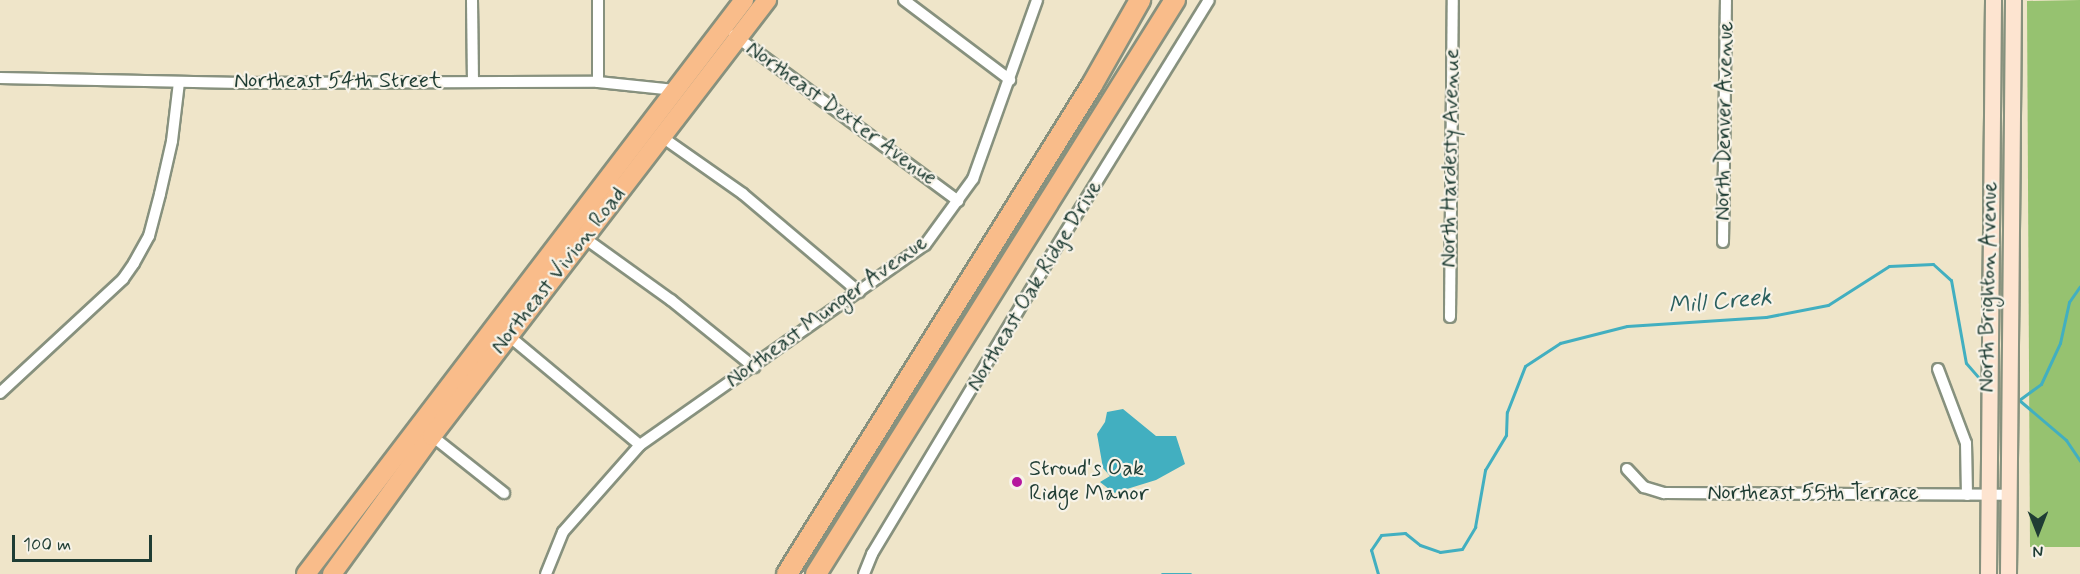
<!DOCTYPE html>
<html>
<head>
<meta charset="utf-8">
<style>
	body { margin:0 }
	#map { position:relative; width:2080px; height:574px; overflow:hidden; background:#efe5c9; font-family:Mynerve,sans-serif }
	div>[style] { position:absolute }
	.green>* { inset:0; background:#96c270 }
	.water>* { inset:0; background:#42afc0 }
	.stream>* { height:3px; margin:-1.5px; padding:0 1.5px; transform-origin:1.5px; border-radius:1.5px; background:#42afc0 }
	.roads { filter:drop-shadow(2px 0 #87917e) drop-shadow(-2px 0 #87917e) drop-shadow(0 2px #87917e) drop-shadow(0 -2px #87917e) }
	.minor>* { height:10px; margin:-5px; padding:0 5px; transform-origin:5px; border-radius:5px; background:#fff }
	.secondary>* { height:15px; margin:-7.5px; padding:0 7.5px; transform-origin:7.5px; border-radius:7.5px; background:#fde4d0 }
	.primary>* { height:18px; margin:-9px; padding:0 9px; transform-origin:9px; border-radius:9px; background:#f9bc8a }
	.motorway>* { height:20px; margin:-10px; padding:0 10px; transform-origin:10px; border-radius:10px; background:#f9bc8a }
	.dots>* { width:16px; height:16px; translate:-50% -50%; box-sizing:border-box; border:3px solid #f7f3e8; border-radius:50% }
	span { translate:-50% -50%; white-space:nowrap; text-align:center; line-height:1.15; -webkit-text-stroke:4.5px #f7f3e8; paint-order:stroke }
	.street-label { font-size:22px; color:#1f3d34 }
	.poi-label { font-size:22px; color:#1f3d34 }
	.left { translate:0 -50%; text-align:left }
	.water-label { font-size:24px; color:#2a5f5e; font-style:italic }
	.north { position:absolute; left:2008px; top:502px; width:60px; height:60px; -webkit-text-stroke:4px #f7f3e8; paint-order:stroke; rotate:180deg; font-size:16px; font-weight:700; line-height:24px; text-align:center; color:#1f3d34 }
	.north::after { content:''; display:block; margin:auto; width:21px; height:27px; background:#1f3d34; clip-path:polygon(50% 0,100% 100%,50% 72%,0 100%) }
	.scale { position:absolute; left:12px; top:535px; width:140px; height:27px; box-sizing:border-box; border:3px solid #1f3d34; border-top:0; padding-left:8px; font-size:18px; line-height:21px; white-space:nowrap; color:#1f3d34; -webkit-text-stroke:4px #f7f3e8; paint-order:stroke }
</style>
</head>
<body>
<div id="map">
	<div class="green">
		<div style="clip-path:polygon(2080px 0,2080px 547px,2030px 547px,2027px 1px)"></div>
	</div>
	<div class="water">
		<div style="clip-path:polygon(1123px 409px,1156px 436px,1176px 436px,1185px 464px,1156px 480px,1114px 493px,1100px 482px,1110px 476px,1103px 468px,1097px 434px,1105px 422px,1107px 412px)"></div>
	</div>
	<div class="stream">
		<div style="left:2014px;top:398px;width:5px;rotate:22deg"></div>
		<div style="left:2019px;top:400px;width:27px;rotate:-36deg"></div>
		<div style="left:2041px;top:384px;width:45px;rotate:-65.1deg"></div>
		<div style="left:2060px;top:343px;width:42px;rotate:-77.6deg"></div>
		<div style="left:2069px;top:302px;width:19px;rotate:-55deg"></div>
		<div style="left:2019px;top:400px;width:62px;rotate:40.4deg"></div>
		<div style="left:2066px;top:440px;width:25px;rotate:56deg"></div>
		<div style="left:1162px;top:574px;width:28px"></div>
		<div style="left:1378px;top:574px;width:25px;rotate:-106deg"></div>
		<div style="left:1371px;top:550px;width:18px;rotate:-56deg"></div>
		<div style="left:1381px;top:535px;width:24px;rotate:-5deg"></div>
		<div style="left:1405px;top:533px;width:19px;rotate:39deg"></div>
		<div style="left:1420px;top:545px;width:21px;rotate:19deg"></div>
		<div style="left:1440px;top:552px;width:22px;rotate:-8deg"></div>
		<div style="left:1462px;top:549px;width:26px;rotate:-59deg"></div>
		<div style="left:1475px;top:527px;width:58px;rotate:-80deg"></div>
		<div style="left:1485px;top:470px;width:41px;rotate:-59deg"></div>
		<div style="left:1506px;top:435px;width:23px;rotate:-88deg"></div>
		<div style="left:1507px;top:412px;width:49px;rotate:-68.6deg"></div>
		<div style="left:1525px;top:366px;width:42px;rotate:-33.3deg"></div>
		<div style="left:1560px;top:343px;width:69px;rotate:-14.2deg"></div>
		<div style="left:1627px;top:326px;width:139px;rotate:-3.7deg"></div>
		<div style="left:1766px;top:317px;width:63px;rotate:-11deg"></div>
		<div style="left:1828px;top:305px;width:72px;rotate:-32.6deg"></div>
		<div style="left:1889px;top:266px;width:44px;rotate:-2.6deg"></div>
		<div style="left:1933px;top:264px;width:24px;rotate:42deg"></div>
		<div style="left:1951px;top:280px;width:84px;rotate:79.8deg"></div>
		<div style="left:1966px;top:363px;width:28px;rotate:49deg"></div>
	</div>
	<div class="roads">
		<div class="minor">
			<div style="left:472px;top:0;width:81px;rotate:89.3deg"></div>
			<div style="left:904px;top:0;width:133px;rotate:37deg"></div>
			<div style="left:734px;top:35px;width:279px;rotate:36.5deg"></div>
			<div style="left:0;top:78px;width:242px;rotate:1.2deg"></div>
			<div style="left:242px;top:83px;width:356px;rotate:-0.2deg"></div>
			<div style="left:598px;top:82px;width:77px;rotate:5.9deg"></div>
			<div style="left:598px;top:82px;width:82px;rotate:-90deg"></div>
			<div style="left:662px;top:137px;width:99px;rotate:35.1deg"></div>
			<div style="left:743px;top:194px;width:152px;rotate:40.2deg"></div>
			<div style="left:586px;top:239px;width:105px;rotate:35.7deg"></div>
			<div style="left:671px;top:300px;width:107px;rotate:38.9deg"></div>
			<div style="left:1723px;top:242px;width:242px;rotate:-89.3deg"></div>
			<div style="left:1450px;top:317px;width:317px;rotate:-89.5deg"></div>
			<div style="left:509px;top:336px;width:170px;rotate:39.8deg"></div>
			<div style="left:1938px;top:369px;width:79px;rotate:69.3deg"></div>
			<div style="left:1966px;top:443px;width:52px;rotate:88.9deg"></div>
			<div style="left:0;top:393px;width:168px;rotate:-42.8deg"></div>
			<div style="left:123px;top:279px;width:19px;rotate:-55deg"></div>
			<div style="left:134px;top:263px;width:31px;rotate:-61deg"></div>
			<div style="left:149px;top:236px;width:43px;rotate:-75.3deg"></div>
			<div style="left:160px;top:194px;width:54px;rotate:-77.2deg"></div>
			<div style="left:172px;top:141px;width:59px;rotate:-83.2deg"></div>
			<div style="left:432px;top:436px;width:92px;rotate:38.4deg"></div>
			<div style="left:1627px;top:469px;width:25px;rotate:47deg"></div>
			<div style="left:1644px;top:487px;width:21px;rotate:17deg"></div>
			<div style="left:1664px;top:493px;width:344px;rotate:0.3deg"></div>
			<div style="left:546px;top:574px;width:45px;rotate:-68deg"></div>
			<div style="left:563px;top:532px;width:116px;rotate:-48.5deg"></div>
			<div style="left:640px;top:445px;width:348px;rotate:-35.1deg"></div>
			<div style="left:925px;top:245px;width:82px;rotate:-54deg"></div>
			<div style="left:973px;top:179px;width:190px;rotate:-70.3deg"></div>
			<div style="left:864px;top:574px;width:22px;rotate:-68deg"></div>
			<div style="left:872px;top:554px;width:344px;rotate:-59deg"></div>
			<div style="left:1049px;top:259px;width:304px;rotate:-58.3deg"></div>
		</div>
		<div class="secondary">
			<div style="left:1988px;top:574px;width:574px;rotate:-89.5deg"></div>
			<div style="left:2008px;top:574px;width:574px;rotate:-89.5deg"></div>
		</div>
		<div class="primary">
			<div style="left:306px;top:574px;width:722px;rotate:-52.65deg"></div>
			<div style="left:332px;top:574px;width:170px;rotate:-54.1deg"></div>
			<div style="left:432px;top:436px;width:550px;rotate:-52.46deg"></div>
		</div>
		<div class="motorway">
			<div style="left:787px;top:574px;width:576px;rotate:-58.05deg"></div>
			<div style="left:1092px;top:85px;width:98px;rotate:-60.5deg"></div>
			<div style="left:816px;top:574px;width:677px;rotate:-57.98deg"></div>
		</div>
	</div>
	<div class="dots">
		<div style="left:1017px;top:482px;background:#b5179e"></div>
	</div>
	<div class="street-label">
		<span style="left:338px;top:82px">Northeast 54th Street</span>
		<span style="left:841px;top:114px;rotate:36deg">Northeast Dexter Avenue</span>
		<span style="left:1725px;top:121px;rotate:-89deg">North Denver Avenue</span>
		<span style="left:1451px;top:158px;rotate:-89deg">North Hardesty Avenue</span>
		<span style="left:559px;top:271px;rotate:-52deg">Northeast Vivion Road</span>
		<span style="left:1035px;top:286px;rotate:-59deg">Northeast Oak Ridge Drive</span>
		<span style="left:1989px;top:287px;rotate:-89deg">North Brighton Avenue</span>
		<span style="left:827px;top:312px;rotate:-36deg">Northeast Munger Avenue</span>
		<span style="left:1813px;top:494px">Northeast 55th Terrace</span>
	</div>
	<div class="poi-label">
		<span class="left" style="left:1029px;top:482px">Stroud's Oak<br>Ridge Manor</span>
	</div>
	<div class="water-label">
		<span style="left:1720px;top:302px;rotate:-5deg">Mill Creek</span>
	</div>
	<div class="north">N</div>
	<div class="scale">100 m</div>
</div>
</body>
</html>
